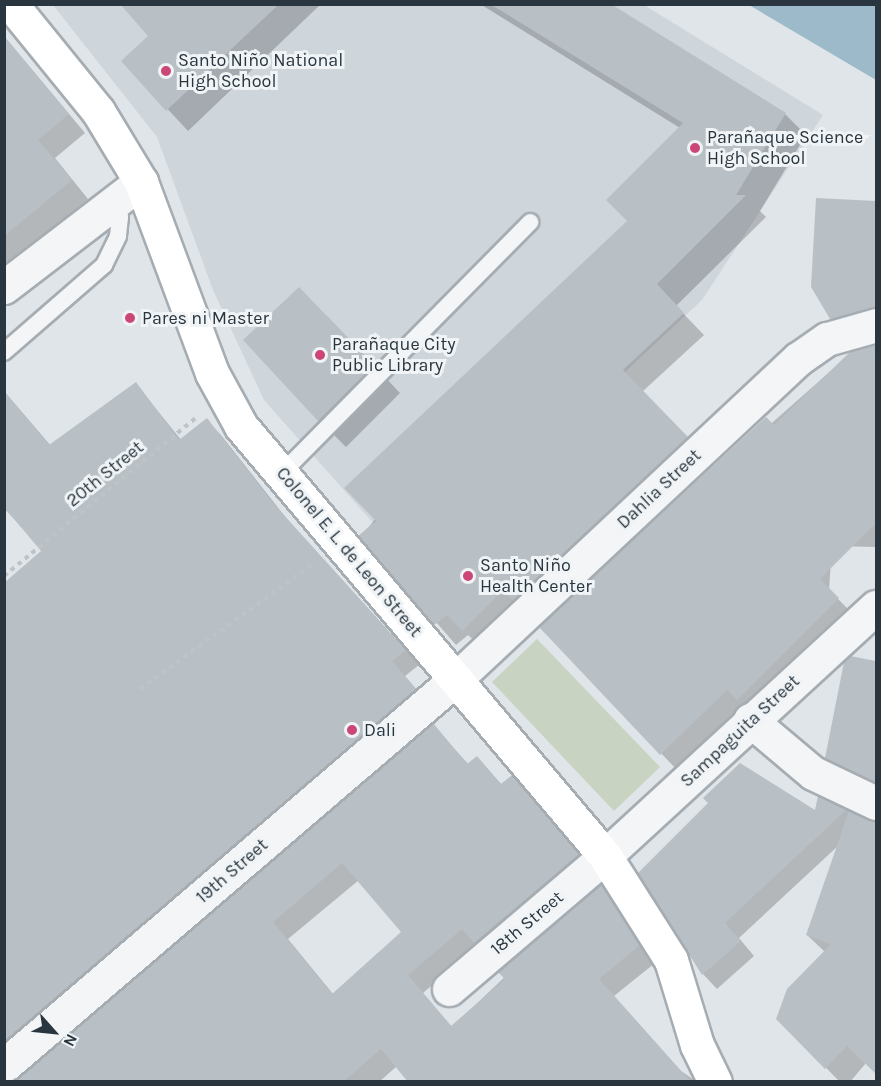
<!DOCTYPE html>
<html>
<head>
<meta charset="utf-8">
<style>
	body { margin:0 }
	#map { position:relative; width:881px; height:1086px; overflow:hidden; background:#e0e5e9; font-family:Karla,sans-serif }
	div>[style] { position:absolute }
	.built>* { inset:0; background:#ced5db }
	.green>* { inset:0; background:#c9d3c1 }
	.water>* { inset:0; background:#9cbac9 }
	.shadow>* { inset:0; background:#0003 }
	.building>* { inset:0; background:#b8c0c6 }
	.path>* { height:4px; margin-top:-2px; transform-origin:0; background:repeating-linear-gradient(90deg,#bec3c7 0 4.5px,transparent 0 9px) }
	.roads { filter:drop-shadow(2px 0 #a5adb3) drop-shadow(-2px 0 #a5adb3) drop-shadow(0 2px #a5adb3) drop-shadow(0 -2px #a5adb3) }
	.lane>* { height:16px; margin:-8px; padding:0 8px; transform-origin:8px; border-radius:8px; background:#f3f5f7 }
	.street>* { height:33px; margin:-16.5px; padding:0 16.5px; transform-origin:16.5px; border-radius:16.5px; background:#f3f5f7 }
	.secondary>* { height:33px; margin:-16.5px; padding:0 16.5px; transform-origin:16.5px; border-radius:16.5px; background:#fff }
	.dots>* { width:16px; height:16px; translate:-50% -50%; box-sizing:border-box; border:3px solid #f0f4f6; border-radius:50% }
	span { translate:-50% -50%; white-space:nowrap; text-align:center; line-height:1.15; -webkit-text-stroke:6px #f0f4f6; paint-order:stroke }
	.poi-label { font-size:18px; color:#293640 }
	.left { translate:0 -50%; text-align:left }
	.street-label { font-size:18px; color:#293640 }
	.frame { position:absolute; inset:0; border:6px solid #293640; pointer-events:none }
	.north { position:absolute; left:24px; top:1002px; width:60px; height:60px; -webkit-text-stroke:4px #f0f4f6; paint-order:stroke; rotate:117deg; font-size:16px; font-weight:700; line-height:24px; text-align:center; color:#293640 }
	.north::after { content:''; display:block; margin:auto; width:21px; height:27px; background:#293640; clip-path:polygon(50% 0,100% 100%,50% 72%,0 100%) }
</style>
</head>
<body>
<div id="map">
	<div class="built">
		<div style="clip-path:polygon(53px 5px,644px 5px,823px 115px,702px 300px,414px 569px,264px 400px,213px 290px,157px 137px)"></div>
	</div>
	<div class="green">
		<div style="clip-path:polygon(537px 639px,660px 767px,614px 811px,492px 682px)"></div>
	</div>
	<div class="water">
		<div style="clip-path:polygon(749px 5px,876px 5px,876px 80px)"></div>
	</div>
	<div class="shadow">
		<div style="clip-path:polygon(122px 4px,321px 4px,188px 131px,123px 61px,150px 36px)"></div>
		<div style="clip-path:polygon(480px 4px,608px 4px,785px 114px,806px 135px,760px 211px,766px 217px,676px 306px,704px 335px,642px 392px,707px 458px,484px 650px,468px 635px,456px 645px,361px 536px,629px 221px,680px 128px)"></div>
		<div style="clip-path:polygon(4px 36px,85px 133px,55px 158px,88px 199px,26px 250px,4px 284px)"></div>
		<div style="clip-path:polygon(817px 200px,876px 203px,876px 328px,849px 335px,831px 318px)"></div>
		<div style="clip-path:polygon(327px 316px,400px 393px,346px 447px,319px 420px)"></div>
		<div style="clip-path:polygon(876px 346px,876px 547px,832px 546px,829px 590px,855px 616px,678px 771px,541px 627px,851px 353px)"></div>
		<div style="clip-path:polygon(136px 384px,182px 441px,207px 421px,221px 435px,287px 519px,419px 665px,405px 676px,429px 704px,4px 1061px,4px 586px,43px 551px,4px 508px,4px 391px,51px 446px)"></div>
		<div style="clip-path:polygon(850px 658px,876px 663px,876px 791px,846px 777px,827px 758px)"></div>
		<div style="clip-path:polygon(evenodd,433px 725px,469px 765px,477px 758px,502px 785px,512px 777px,594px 871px,478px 946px,423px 993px,452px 1027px,601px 886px,655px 963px,614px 996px,681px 1071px,697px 1082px,410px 1082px,397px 1066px,379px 1082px,15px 1082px,433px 725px,359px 880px,403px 932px,333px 994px,288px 939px,359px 880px)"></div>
		<div style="clip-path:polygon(819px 798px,876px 823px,876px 1073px,866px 1063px,850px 1082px,840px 1082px,778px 1019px,825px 952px,807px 935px,839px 845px,739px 938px,754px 956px,717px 989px,703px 974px,710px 804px,816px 812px)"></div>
	</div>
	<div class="building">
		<div style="clip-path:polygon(120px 4px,279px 4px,166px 111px,121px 61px,148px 36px)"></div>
		<div style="clip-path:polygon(490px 4px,611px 4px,786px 113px,736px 195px,746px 195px,657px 284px,684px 313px,623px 370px,688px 437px,513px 600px,503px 590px,462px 631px,447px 615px,434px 625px,358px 536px,376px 521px,344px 488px,627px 221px,606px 200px,683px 123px)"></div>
		<div style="clip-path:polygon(4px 36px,69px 114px,38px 140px,72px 180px,4px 236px)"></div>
		<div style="clip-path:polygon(816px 198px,876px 201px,876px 307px,830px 319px,811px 287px)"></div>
		<div style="clip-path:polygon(299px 287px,374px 365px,318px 421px,243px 340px)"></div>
		<div style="clip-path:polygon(876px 344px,876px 523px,820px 579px,839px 598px,737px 700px,727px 690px,660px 755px,539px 627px,766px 417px,774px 425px,850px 352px)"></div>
		<div style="clip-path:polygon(136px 382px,179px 440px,207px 418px,272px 502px,406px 650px,392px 661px,416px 689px,4px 1041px,4px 583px,41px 551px,4px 507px,4px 391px,49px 445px)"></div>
		<div style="clip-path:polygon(850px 656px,876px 661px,876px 782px,825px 758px,844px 662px)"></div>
		<div style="clip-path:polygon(evenodd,433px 723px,467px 764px,477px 756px,501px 784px,512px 775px,579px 854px,474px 943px,462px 929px,408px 975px,451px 1026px,505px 979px,498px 972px,601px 884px,640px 945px,599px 979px,691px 1082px,408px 1082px,381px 1049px,343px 1082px,12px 1082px,433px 723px,342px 863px,401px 932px,332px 994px,273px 922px,342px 863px)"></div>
		<div style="clip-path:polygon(740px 763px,815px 810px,818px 796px,846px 810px,725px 923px,741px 941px,702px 975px,638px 873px,708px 803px,703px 798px)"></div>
		<div style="clip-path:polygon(849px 811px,876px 822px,876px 1074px,847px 1046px,825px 1069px,776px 1019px,787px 989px,831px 944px,806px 935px)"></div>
	</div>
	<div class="path">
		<div style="left:4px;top:576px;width:249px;rotate:-39.5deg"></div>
		<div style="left:140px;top:689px;width:211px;rotate:-35.9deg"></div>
	</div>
	<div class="roads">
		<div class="lane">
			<div style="left:4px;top:352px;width:133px;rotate:-41deg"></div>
			<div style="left:104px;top:265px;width:32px;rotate:-64deg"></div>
			<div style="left:118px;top:236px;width:19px;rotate:-84deg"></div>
			<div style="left:120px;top:217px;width:15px;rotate:-113deg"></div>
			<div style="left:282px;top:473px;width:353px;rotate:-45.3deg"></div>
		</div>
		<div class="street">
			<div style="left:4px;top:287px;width:173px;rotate:-37.5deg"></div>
			<div style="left:750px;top:720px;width:82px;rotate:40.1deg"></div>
			<div style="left:813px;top:773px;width:70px;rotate:25.5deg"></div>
			<div style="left:449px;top:989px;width:205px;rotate:-40.4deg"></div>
			<div style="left:605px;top:856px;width:368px;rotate:-42.6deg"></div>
			<div style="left:6px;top:1064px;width:594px;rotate:-40.56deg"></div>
			<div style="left:457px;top:678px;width:467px;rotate:-43.1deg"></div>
			<div style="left:798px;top:359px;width:35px;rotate:-35deg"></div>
			<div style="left:827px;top:339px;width:51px;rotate:-15.9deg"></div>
		</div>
		<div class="secondary">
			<div style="left:11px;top:4px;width:138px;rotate:50.9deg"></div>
			<div style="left:98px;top:111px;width:83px;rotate:58.8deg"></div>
			<div style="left:141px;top:182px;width:204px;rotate:69.6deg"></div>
			<div style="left:212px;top:373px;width:60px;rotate:61.3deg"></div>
			<div style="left:241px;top:426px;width:563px;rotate:49.75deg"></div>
			<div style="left:605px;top:856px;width:123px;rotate:57.6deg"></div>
			<div style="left:671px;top:960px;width:89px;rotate:73deg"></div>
			<div style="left:697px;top:1045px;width:41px;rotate:64.1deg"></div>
		</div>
	</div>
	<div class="dots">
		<div style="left:166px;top:71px;background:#cc4776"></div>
		<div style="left:695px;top:148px;background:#cc4776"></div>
		<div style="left:130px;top:318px;background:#cc4776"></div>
		<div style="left:320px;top:355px;background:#cc4776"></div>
		<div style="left:468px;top:576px;background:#cc4776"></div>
		<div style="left:352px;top:730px;background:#cc4776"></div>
	</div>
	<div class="poi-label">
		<span class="left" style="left:178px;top:71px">Santo Niño National<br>High School</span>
		<span class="left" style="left:707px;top:148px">Parañaque Science<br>High School</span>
		<span class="left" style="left:142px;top:318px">Pares ni Master</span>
		<span class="left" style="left:332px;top:355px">Parañaque City<br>Public Library</span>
		<span class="left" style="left:480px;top:576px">Santo Niño<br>Health Center</span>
		<span class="left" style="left:364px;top:730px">Dali</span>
	</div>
	<div class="street-label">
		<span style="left:105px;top:474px;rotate:-39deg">20th Street</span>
		<span style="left:659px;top:489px;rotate:-43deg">Dahlia Street</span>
		<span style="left:349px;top:552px;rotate:50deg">Colonel E. L. de Leon Street</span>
		<span style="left:740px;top:731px;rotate:-43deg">Sampaguita Street</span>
		<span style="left:232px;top:871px;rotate:-41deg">19th Street</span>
		<span style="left:527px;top:923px;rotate:-40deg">18th Street</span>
	</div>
	<div class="frame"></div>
	<div class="north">N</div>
</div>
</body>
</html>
